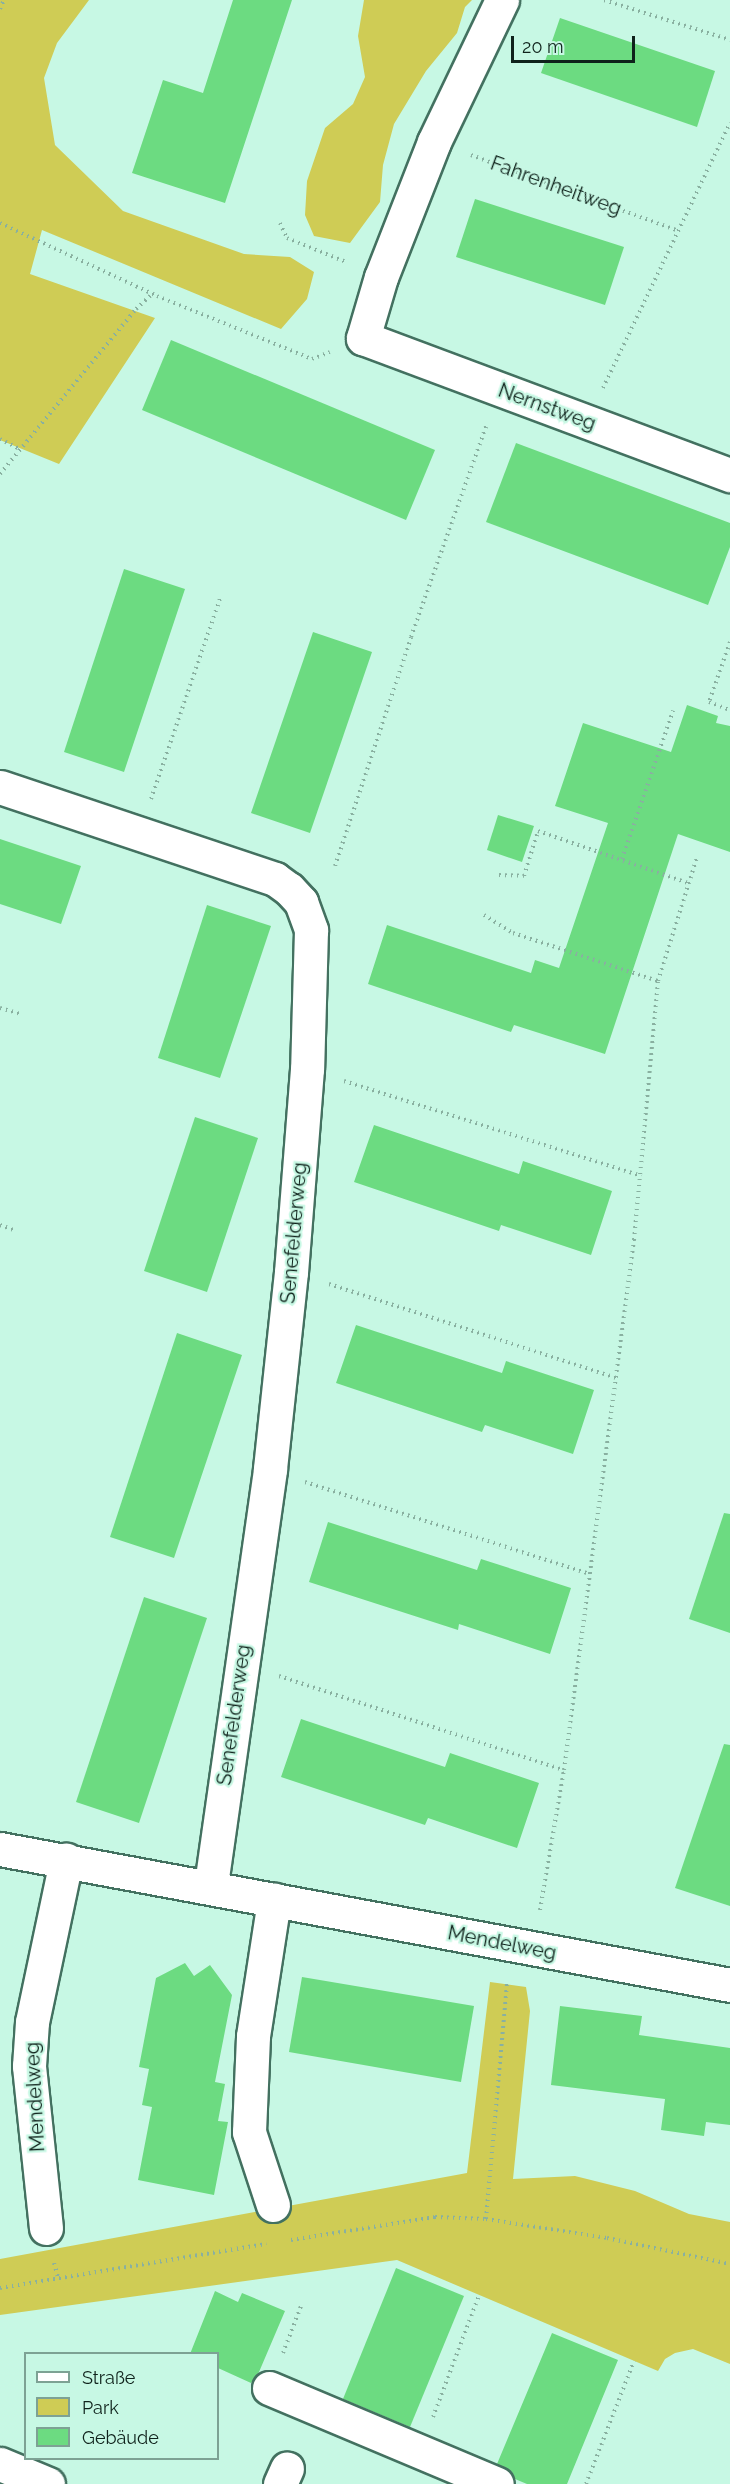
<!DOCTYPE html>
<html>
<head>
<meta charset="utf-8">
<style>
	body { margin:0 }
	#map { position:relative; width:730px; height:2484px; overflow:hidden; background:#c7f8e4; font-family:Raleway,sans-serif }
	div>[style] { position:absolute }
	.green>* { inset:0; background:#cfcc55 }
	.building>* { inset:0; background:#6cdb81 }
	.path>* { height:4px; margin-top:-2px; transform-origin:0; background:repeating-linear-gradient(90deg,#89b0a0 0 1.5px,transparent 0 6px) }
	.roads { filter:drop-shadow(2px 0 #437160) drop-shadow(-2px 0 #437160) drop-shadow(0 2px #437160) drop-shadow(0 -2px #437160) }
	.minor>* { height:33px; margin:-16.5px; padding:0 16.5px; transform-origin:16.5px; border-radius:16.5px; background:#fff }
	span { translate:-50% -50%; white-space:nowrap; text-align:center; line-height:1.15; -webkit-text-stroke:4.5px #c7f8e4; paint-order:stroke }
	.street-label { font-size:20px; color:#0f221b }
	.legend { position:absolute; left:24px; top:2352px; width:195px; height:108px; box-sizing:border-box; background:#c7f8e4; border:2px solid #7da294; margin:0; padding:8px 10px; list-style:none; font-size:18px; color:#0f221b }
	.legend li { display:flex; align-items:center; gap:12px; height:30px }
	.legend b { width:30px; border:2px solid #7da294 }
	.scale { position:absolute; left:511px; top:36px; width:124px; height:27px; box-sizing:border-box; border:3px solid #0f221b; border-top:0; padding-left:8px; font-size:18px; line-height:21px; white-space:nowrap; color:#0f221b; -webkit-text-stroke:4px #c7f8e4; paint-order:stroke }
</style>
</head>
<body>
<div id="map">
	<div class="green">
		<div style="clip-path:polygon(0 0,89px 0,57px 43px,44px 78px,55px 145px,123px 211px,244px 254px,290px 257px,314px 272px,307px 299px,281px 329px,42px 230px,30px 274px,155px 318px,59px 464px,0 440px)"></div>
		<div style="clip-path:polygon(364px 0,472px 0,465px 7px,457px 33px,426px 71px,394px 124px,383px 165px,380px 202px,350px 243px,314px 236px,305px 215px,307px 181px,325px 128px,353px 104px,365px 77px,358px 36px)"></div>
		<div style="clip-path:polygon(490px 1982px,526px 1987px,530px 2011px,513px 2179px,575px 2176px,635px 2191px,689px 2214px,730px 2222px,730px 2364px,693px 2349px,675px 2353px,665px 2359px,658px 2371px,397px 2260px,0 2315px,0 2259px,467px 2173px)"></div>
	</div>
	<div class="building">
		<div style="clip-path:polygon(233px 0,292px 0,225px 203px,132px 173px,163px 80px,203px 93px)"></div>
		<div style="clip-path:polygon(560px 18px,715px 71px,697px 127px,541px 73px)"></div>
		<div style="clip-path:polygon(475px 199px,624px 247px,605px 305px,456px 257px)"></div>
		<div style="clip-path:polygon(171px 340px,435px 450px,406px 520px,142px 410px)"></div>
		<div style="clip-path:polygon(516px 443px,730px 523px,730px 547px,708px 605px,486px 522px)"></div>
		<div style="clip-path:polygon(124px 569px,185px 589px,124px 772px,64px 752px)"></div>
		<div style="clip-path:polygon(313px 632px,372px 652px,310px 833px,251px 813px)"></div>
		<div style="clip-path:polygon(687px 705px,718px 716px,716px 723px,730px 726px,730px 852px,678px 834px,605px 1054px,514px 1025px,511px 1032px,368px 984px,387px 925px,531px 973px,535px 960px,559px 968px,608px 823px,555px 806px,583px 723px,671px 752px)"></div>
		<div style="clip-path:polygon(498px 815px,534px 826px,522px 862px,487px 850px)"></div>
		<div style="clip-path:polygon(0 839px,81px 866px,61px 924px,0 904px)"></div>
		<div style="clip-path:polygon(207px 905px,271px 926px,220px 1078px,158px 1058px)"></div>
		<div style="clip-path:polygon(195px 1117px,258px 1138px,207px 1292px,144px 1271px)"></div>
		<div style="clip-path:polygon(374px 1125px,519px 1174px,523px 1161px,612px 1191px,591px 1255px,501px 1225px,499px 1231px,354px 1182px)"></div>
		<div style="clip-path:polygon(356px 1325px,502px 1373px,506px 1361px,594px 1390px,573px 1454px,485px 1425px,482px 1432px,336px 1383px)"></div>
		<div style="clip-path:polygon(177px 1333px,242px 1355px,174px 1558px,110px 1537px)"></div>
		<div style="clip-path:polygon(724px 1513px,730px 1514px,730px 1633px,689px 1619px)"></div>
		<div style="clip-path:polygon(328px 1522px,477px 1570px,481px 1559px,571px 1588px,550px 1654px,459px 1624px,458px 1630px,309px 1582px)"></div>
		<div style="clip-path:polygon(144px 1597px,207px 1618px,139px 1823px,76px 1802px)"></div>
		<div style="clip-path:polygon(301px 1719px,445px 1767px,450px 1753px,539px 1783px,517px 1848px,428px 1818px,425px 1825px,281px 1777px)"></div>
		<div style="clip-path:polygon(724px 1744px,730px 1745px,730px 1906px,675px 1888px)"></div>
		<div style="clip-path:polygon(185px 1963px,194px 1976px,210px 1965px,232px 1995px,215px 2082px,225px 2084px,218px 2121px,228px 2122px,214px 2195px,138px 2180px,152px 2107px,142px 2105px,149px 2069px,139px 2067px,156px 1978px)"></div>
		<div style="clip-path:polygon(302px 1977px,474px 2006px,461px 2082px,289px 2052px)"></div>
		<div style="clip-path:polygon(560px 2006px,642px 2016px,639px 2035px,730px 2048px,730px 2125px,706px 2122px,704px 2136px,661px 2130px,665px 2099px,551px 2085px)"></div>
		<div style="clip-path:polygon(396px 2268px,464px 2296px,410px 2427px,343px 2399px)"></div>
		<div style="clip-path:polygon(215px 2291px,238px 2302px,242px 2293px,285px 2311px,259px 2372px,251px 2383px,218px 2368px,218px 2354px,190px 2354px)"></div>
		<div style="clip-path:polygon(552px 2333px,618px 2360px,567px 2484px,527px 2484px,515px 2479px,512px 2472px,497px 2464px)"></div>
	</div>
	<div class="path">
		<div style="left:604px;top:0;width:132px;rotate:17.6deg"></div>
		<div style="left:0;top:9px;width:10px;rotate:-66deg"></div>
		<div style="left:471px;top:155px;width:221px;rotate:20.1deg"></div>
		<div style="left:0;top:223px;width:173px;rotate:24.9deg"></div>
		<div style="left:157px;top:296px;width:167px;rotate:22.1deg"></div>
		<div style="left:312px;top:359px;width:19px;rotate:-21deg"></div>
		<div style="left:280px;top:223px;width:17px;rotate:65deg"></div>
		<div style="left:287px;top:238px;width:64px;rotate:22.1deg"></div>
		<div style="left:603px;top:388px;width:294px;rotate:-64.4deg"></div>
		<div style="left:0;top:439px;width:22px;rotate:27deg"></div>
		<div style="left:0;top:474px;width:214px;rotate:-50.5deg"></div>
		<div style="left:136px;top:309px;width:22px;rotate:-43deg"></div>
		<div style="left:730px;top:642px;width:64px;rotate:109.3deg"></div>
		<div style="left:709px;top:702px;width:22px;rotate:21deg"></div>
		<div style="left:151px;top:799px;width:212px;rotate:-71deg"></div>
		<div style="left:622px;top:859px;width:157px;rotate:-71deg"></div>
		<div style="left:335px;top:866px;width:241px;rotate:-71.6deg"></div>
		<div style="left:411px;top:637px;width:226px;rotate:-70.4deg"></div>
		<div style="left:499px;top:875px;width:25px;rotate:2deg"></div>
		<div style="left:524px;top:876px;width:47px;rotate:-72.7deg"></div>
		<div style="left:538px;top:831px;width:159px;rotate:19.1deg"></div>
		<div style="left:484px;top:915px;width:34px;rotate:32deg"></div>
		<div style="left:513px;top:933px;width:153px;rotate:18.3deg"></div>
		<div style="left:0;top:1008px;width:22px;rotate:16deg"></div>
		<div style="left:344px;top:1081px;width:312px;rotate:17.7deg"></div>
		<div style="left:0;top:1225px;width:15px;rotate:20deg"></div>
		<div style="left:329px;top:1284px;width:302px;rotate:18.1deg"></div>
		<div style="left:305px;top:1482px;width:299px;rotate:17.9deg"></div>
		<div style="left:279px;top:1676px;width:300px;rotate:18.3deg"></div>
		<div style="left:540px;top:1910px;width:142px;rotate:-80.3deg"></div>
		<div style="left:564px;top:1770px;width:535px;rotate:-82.48deg"></div>
		<div style="left:634px;top:1240px;width:260px;rotate:-84.7deg"></div>
		<div style="left:658px;top:981px;width:130px;rotate:-72.5deg"></div>
		<div style="left:486px;top:2219px;width:237px;rotate:-84.9deg"></div>
		<div style="left:291px;top:2240px;width:146px;rotate:-9.1deg"></div>
		<div style="left:435px;top:2217px;width:51px;rotate:2.2deg"></div>
		<div style="left:486px;top:2219px;width:122px;rotate:8.9deg"></div>
		<div style="left:607px;top:2238px;width:126px;rotate:11.9deg"></div>
		<div style="left:54px;top:2263px;width:15px;rotate:74deg"></div>
		<div style="left:0;top:2288px;width:270px;rotate:-9.4deg"></div>
		<div style="left:283px;top:2353px;width:50px;rotate:-69deg"></div>
		<div style="left:433px;top:2417px;width:130px;rotate:-69.3deg"></div>
		<div style="left:586px;top:2484px;width:132px;rotate:-68.7deg"></div>
	</div>
	<div class="roads">
		<div class="minor">
			<div style="left:502px;top:0;width:157px;rotate:115.6deg"></div>
			<div style="left:434px;top:142px;width:145px;rotate:111.4deg"></div>
			<div style="left:381px;top:277px;width:64px;rotate:106.4deg"></div>
			<div style="left:363px;top:338px;width:392px;rotate:20.5deg"></div>
			<div style="left:0;top:787px;width:290px;rotate:18.5deg"></div>
			<div style="left:275px;top:879px;width:17px;rotate:36deg"></div>
			<div style="left:289px;top:889px;width:18px;rotate:47deg"></div>
			<div style="left:301px;top:902px;width:30px;rotate:70deg"></div>
			<div style="left:311px;top:930px;width:139px;rotate:91.6deg"></div>
			<div style="left:307px;top:1069px;width:204px;rotate:94.5deg"></div>
			<div style="left:291px;top:1272px;width:199px;rotate:96.1deg"></div>
			<div style="left:270px;top:1470px;width:421px;rotate:98.1deg"></div>
			<div style="left:0;top:1849px;width:743px;rotate:10.55deg"></div>
			<div style="left:273px;top:2205px;width:77px;rotate:-108.2deg"></div>
			<div style="left:249px;top:2132px;width:96px;rotate:-87.6deg"></div>
			<div style="left:253px;top:2036px;width:138px;rotate:-81.2deg"></div>
			<div style="left:46px;top:2228px;width:163px;rotate:-96deg"></div>
			<div style="left:29px;top:2066px;width:44px;rotate:-86.1deg"></div>
			<div style="left:32px;top:2022px;width:166px;rotate:-78.1deg"></div>
			<div style="left:269px;top:2388px;width:247px;rotate:22.8deg"></div>
			<div style="left:0;top:2464px;width:52px;rotate:22.6deg"></div>
			<div style="left:280px;top:2484px;width:17px;rotate:-66deg"></div>
		</div>
	</div>
	<div class="street-label">
		<span style="left:556px;top:186px;rotate:20deg">Fahrenheitweg</span>
		<span style="left:547px;top:407px;rotate:20deg">Nernstweg</span>
		<span style="left:294px;top:1233px;rotate:-85deg">Senefelderweg</span>
		<span style="left:234px;top:1715px;rotate:-82deg">Senefelderweg</span>
		<span style="left:502px;top:1943px;rotate:11deg">Mendelweg</span>
		<span style="left:35px;top:2097px;rotate:-93deg">Mendelweg</span>
	</div>
	<ul class="legend">
	<li><b style="height:8px;background:#fff"></b>Straße</li>
	<li><b style="height:16px;background:#cfcc55"></b>Park</li>
	<li><b style="height:16px;background:#6cdb81"></b>Gebäude</li>
	</ul>
	<div class="scale">20 m</div>
</div>
</body>
</html>
